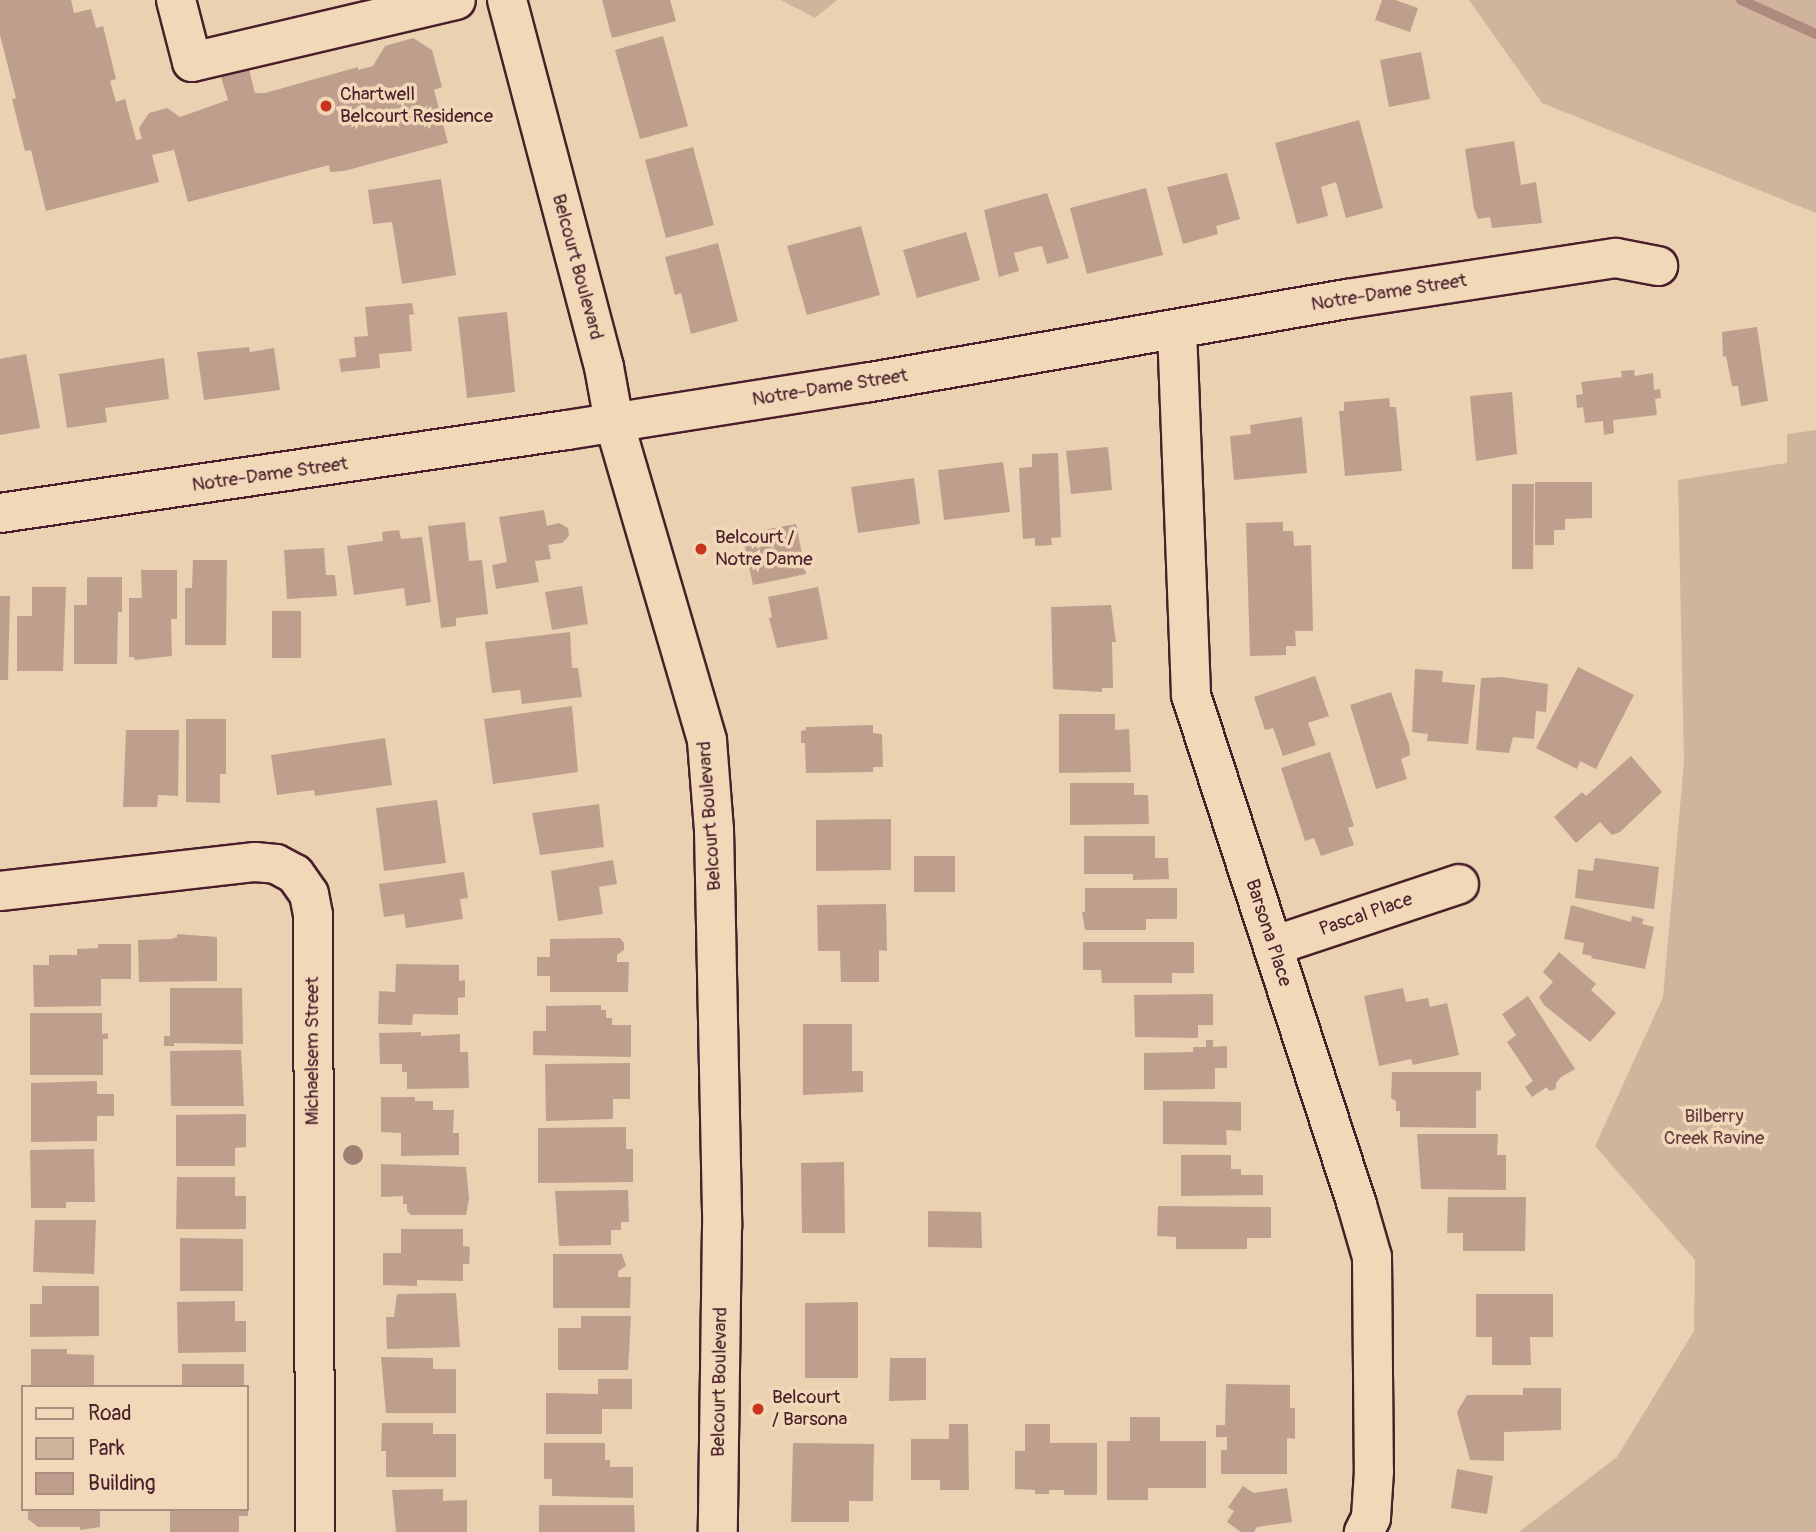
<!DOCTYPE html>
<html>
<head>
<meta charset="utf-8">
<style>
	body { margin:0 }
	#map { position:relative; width:1816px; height:1532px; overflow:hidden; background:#ead1b2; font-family:Pangolin,sans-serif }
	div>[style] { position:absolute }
	.green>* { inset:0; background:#d0b49c }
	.stream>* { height:10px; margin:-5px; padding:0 5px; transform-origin:5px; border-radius:5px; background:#ad8c7f }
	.building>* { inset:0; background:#be9f8d }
	.roads { filter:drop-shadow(2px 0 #4a1f2b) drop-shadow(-2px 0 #4a1f2b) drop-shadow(0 2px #4a1f2b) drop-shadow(0 -2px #4a1f2b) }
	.minor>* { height:38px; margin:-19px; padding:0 19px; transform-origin:19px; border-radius:19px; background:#f1d8b8 }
	.trees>* { width:20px; height:20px; margin:-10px; border-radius:50%; background:#a18074 }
	.dots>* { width:19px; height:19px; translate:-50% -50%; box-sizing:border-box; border:4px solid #f1d8b8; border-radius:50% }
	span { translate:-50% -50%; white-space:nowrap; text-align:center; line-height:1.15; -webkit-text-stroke:7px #f1d8b8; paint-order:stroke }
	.poi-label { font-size:19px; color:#4a1f2b }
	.left { translate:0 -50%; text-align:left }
	.street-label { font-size:19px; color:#4a1f2b }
	.park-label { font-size:19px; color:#653d42 }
	.legend { position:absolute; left:21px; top:1385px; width:228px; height:126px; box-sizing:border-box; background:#f1d8b8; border:2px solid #ae8e80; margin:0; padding:9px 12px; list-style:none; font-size:21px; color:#4a1f2b }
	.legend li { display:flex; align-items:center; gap:14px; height:35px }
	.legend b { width:35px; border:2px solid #ae8e80 }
</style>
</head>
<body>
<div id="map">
	<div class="green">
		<div style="clip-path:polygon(781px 0,837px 0,815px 18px)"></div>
		<div style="clip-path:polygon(1469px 0,1816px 0,1816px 213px,1542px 103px)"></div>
		<div style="clip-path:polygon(1816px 430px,1816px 1532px,1519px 1532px,1617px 1457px,1694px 1331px,1695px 1260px,1595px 1146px,1663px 997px,1684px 762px,1678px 480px,1787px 463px,1787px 434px)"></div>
	</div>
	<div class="stream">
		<div style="left:1741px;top:0;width:82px;rotate:24.4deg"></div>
	</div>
	<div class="building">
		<div style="clip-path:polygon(0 0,71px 0,74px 13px,91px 9px,96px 28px,103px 26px,116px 79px,110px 81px,116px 102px,125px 99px,136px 140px,142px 139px,139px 128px,149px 113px,167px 108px,180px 117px,228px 100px,220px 74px,248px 66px,255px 93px,265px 93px,358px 67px,358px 70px,373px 66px,385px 46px,413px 38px,432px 50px,442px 87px,434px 90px,448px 143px,344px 171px,330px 172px,329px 165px,188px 202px,174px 150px,152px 155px,159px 182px,46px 211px,31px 150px,25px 151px,12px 99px,16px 98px,0 35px)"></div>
		<div style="clip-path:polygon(602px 0,670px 0,676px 21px,612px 38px)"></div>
		<div style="clip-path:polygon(1382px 0,1395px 0,1418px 8px,1410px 32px,1375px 20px)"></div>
		<div style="clip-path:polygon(663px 36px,688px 126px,640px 139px,615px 50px)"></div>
		<div style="clip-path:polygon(1421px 52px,1430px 99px,1389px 107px,1380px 60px)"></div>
		<div style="clip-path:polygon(1359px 120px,1383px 208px,1346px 218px,1336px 182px,1321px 187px,1328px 216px,1297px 224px,1275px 143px)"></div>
		<div style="clip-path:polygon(1514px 141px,1521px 185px,1536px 182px,1542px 223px,1492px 228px,1490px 217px,1478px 219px,1474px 209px,1465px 149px)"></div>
		<div style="clip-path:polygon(693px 147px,714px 225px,666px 238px,645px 160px)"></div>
		<div style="clip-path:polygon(1227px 173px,1240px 219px,1216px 226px,1218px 234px,1183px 244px,1167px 187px)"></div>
		<div style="clip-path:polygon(441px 179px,456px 275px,402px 284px,392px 222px,373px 224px,368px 190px)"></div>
		<div style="clip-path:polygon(1146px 188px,1163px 255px,1087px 274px,1070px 208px)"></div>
		<div style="clip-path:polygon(1047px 193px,1069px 258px,1047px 264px,1042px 246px,1032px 248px,1014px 253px,1019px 271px,999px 277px,984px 210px)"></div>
		<div style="clip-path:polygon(861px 226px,880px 295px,807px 315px,787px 246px)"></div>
		<div style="clip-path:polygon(966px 232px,980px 280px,917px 298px,903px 250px)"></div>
		<div style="clip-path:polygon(718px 243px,738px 321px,691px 334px,681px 293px,675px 295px,665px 257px)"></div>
		<div style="clip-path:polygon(412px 303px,414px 314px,409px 315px,412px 351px,379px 354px,380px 368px,341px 372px,339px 359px,356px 357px,354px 337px,368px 336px,365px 307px)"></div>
		<div style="clip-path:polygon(507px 312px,515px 392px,467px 398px,458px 317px)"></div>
		<div style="clip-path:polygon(1757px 327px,1768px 401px,1741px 406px,1738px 386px,1732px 386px,1726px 356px,1723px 357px,1722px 332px)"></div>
		<div style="clip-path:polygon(249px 347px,250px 352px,274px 348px,280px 390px,204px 400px,197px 352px)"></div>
		<div style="clip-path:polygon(26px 354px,40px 428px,0 435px,0 359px)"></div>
		<div style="clip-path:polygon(164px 358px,169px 399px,105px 408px,107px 422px,67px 428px,59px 374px)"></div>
		<div style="clip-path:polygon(1634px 370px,1635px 376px,1653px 373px,1654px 390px,1660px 389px,1661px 398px,1655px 399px,1657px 415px,1613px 420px,1614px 433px,1604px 435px,1603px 421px,1585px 423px,1583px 407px,1577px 408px,1576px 395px,1583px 394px,1581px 382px,1622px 377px,1621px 371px)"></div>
		<div style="clip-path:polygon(1512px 392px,1517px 454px,1476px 461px,1470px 396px)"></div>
		<div style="clip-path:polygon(1389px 398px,1390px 407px,1396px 407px,1402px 471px,1345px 476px,1339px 411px,1344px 411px,1344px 402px)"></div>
		<div style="clip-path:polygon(1302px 417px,1307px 473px,1234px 480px,1230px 436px,1251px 434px,1250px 425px)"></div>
		<div style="clip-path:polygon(1108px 447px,1112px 490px,1071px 494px,1066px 451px)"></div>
		<div style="clip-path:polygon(1058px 453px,1061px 537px,1051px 538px,1052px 545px,1035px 546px,1035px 538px,1023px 539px,1019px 468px,1032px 467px,1032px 454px)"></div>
		<div style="clip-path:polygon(1003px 462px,1010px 512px,944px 520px,938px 470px)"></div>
		<div style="clip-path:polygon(914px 478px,920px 524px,858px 533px,851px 487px)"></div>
		<div style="clip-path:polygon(1535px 482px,1592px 482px,1592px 518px,1565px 519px,1565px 530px,1554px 530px,1554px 545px,1535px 545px)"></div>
		<div style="clip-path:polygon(1512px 484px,1534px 484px,1533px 569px,1512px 569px)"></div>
		<div style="clip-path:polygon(544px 510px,547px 526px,559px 523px,568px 528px,569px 536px,562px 543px,548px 545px,551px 559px,535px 561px,539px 582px,496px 589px,492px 565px,507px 562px,499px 517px)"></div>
		<div style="clip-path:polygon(465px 522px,469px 561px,482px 560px,488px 614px,456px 618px,456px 626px,441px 628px,428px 526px)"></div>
		<div style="clip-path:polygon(1283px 522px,1283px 531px,1293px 531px,1294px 546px,1311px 545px,1313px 631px,1295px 631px,1296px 646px,1286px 646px,1286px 655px,1250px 656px,1246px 523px)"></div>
		<div style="clip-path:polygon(796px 524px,806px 574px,753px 585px,742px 534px)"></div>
		<div style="clip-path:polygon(399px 530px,401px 539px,422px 537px,431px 602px,406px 606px,404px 588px,354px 595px,347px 546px,383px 541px,382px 532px)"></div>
		<div style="clip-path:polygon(324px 548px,326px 575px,335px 575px,337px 596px,287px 599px,284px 550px)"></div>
		<div style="clip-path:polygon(193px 560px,227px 560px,226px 645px,185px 645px,185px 588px,192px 588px)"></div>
		<div style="clip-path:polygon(141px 570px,177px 570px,177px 619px,171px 619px,172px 656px,135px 660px,134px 657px,129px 657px,129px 598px,142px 598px)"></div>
		<div style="clip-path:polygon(87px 577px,122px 577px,122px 612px,118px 612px,117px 664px,74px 664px,74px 605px,87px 605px)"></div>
		<div style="clip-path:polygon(582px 586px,588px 624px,552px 630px,545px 592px)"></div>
		<div style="clip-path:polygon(32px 587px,66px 587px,63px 671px,17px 671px,17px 616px,32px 616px)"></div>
		<div style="clip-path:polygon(818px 587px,828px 639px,777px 648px,769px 618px,772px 617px,768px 597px)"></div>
		<div style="clip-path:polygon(0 596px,10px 596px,8px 680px,0 680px)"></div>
		<div style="clip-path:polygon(1111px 605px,1116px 642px,1112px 642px,1113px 688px,1102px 688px,1102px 692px,1053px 689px,1051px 607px)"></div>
		<div style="clip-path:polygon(272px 611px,301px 611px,301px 658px,272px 658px)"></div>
		<div style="clip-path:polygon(570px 632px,572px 668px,578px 668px,582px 697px,522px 704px,520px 690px,492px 693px,485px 642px)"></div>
		<div style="clip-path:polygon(1578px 667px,1634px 695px,1596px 769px,1580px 761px,1577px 769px,1536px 748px)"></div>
		<div style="clip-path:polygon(1415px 669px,1443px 671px,1442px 682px,1475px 685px,1468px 744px,1427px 741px,1428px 734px,1412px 732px)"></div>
		<div style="clip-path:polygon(1315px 676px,1329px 716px,1308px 723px,1316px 745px,1283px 756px,1273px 728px,1265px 730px,1254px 697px)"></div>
		<div style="clip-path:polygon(1502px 677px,1548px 684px,1546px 712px,1536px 711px,1534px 739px,1513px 737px,1509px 753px,1476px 750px,1481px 678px)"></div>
		<div style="clip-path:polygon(1391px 692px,1409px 744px,1410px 755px,1401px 759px,1407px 779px,1376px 789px,1350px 705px)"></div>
		<div style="clip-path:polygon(572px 706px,578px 772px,493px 784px,484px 719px)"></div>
		<div style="clip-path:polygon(1059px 714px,1115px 714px,1115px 730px,1129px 729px,1131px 772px,1059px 773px)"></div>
		<div style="clip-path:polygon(186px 719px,226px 719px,226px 774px,220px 774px,220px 803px,186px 802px)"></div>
		<div style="clip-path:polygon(873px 725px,873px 733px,882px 734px,883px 767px,873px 767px,873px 772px,806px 773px,805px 743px,801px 743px,801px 731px,806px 730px,806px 727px)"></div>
		<div style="clip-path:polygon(126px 730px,179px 730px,178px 796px,158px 795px,157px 807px,123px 807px)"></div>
		<div style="clip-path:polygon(385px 738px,392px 785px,315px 796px,314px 790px,277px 795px,271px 755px)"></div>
		<div style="clip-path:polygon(1330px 752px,1354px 826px,1348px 828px,1354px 845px,1321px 856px,1314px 838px,1305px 841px,1281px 768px)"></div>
		<div style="clip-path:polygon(1631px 756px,1662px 792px,1620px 832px,1612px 835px,1600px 822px,1576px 843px,1554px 817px,1582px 792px,1586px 796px)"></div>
		<div style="clip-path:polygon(1070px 783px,1134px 783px,1134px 795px,1148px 795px,1149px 824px,1070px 825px)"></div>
		<div style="clip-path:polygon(437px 800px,446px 863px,384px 871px,376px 808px)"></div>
		<div style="clip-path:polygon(599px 804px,604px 847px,540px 855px,532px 813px)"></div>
		<div style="clip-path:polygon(891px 819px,891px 870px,816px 871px,816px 820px)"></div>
		<div style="clip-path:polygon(1084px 836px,1155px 836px,1155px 858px,1168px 858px,1169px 879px,1133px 880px,1133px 874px,1084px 874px)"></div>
		<div style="clip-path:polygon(914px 856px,955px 856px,955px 892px,914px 892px)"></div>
		<div style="clip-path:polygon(1595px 858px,1659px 867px,1654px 909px,1575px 898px,1578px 869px,1593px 871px)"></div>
		<div style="clip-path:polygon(613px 860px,617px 884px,599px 887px,603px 914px,558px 921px,551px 871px)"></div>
		<div style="clip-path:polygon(464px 872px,468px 898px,460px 899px,463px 919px,406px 928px,404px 914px,384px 917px,379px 884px)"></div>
		<div style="clip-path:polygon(1085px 888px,1177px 888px,1177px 919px,1146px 919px,1146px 930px,1085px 930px,1082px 912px,1085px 912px)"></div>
		<div style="clip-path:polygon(886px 904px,887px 951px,879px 950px,879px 982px,841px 982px,840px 951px,818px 951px,817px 905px)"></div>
		<div style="clip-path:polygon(1571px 905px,1631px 922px,1632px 916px,1644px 919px,1642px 924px,1654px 927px,1645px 969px,1591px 958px,1592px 956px,1582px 954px,1584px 943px,1564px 939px)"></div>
		<div style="clip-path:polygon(177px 934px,217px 937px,217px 981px,139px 982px,138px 940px,171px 939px,177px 937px)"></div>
		<div style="clip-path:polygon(613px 938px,620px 938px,624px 943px,624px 950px,617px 955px,617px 962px,629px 962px,628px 992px,550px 992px,550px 976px,537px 976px,537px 957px,550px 957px,550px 939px)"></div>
		<div style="clip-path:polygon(1083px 942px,1194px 942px,1194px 973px,1172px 973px,1172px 983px,1102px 983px,1101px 970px,1083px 970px)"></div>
		<div style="clip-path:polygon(98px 944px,131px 944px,131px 979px,101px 979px,101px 1006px,34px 1007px,33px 965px,49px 965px,49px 955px,77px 955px,77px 949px,98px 948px)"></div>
		<div style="clip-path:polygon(1559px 952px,1596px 984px,1591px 990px,1616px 1013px,1590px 1042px,1544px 1005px,1539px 997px,1553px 982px,1543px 972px)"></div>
		<div style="clip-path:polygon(396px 964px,459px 965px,459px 981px,465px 980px,465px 997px,458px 998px,458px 1015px,413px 1014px,412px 1025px,378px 1024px,379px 991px,395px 992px)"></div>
		<div style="clip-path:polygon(170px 988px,242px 988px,243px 1044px,174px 1043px,174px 1046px,164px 1046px,164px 1036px,170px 1036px)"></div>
		<div style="clip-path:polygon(1403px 988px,1406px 1002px,1428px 998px,1430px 1007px,1447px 1003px,1459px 1055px,1413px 1065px,1411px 1059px,1379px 1066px,1364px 996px)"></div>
		<div style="clip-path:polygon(1213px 994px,1213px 1025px,1198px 1025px,1198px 1038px,1135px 1037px,1134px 995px)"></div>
		<div style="clip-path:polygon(1528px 996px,1575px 1069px,1561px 1077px,1556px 1083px,1556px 1089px,1549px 1091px,1547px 1087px,1532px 1097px,1525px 1087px,1533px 1081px,1507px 1042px,1516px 1035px,1502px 1014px)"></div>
		<div style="clip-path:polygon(601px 1005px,601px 1010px,606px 1010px,606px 1018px,612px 1018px,612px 1025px,631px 1025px,631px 1057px,533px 1055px,533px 1031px,546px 1031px,546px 1006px)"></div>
		<div style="clip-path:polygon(30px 1013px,102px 1013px,102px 1034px,108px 1033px,108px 1039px,103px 1039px,103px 1075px,30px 1075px)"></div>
		<div style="clip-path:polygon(803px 1024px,852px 1024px,852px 1071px,863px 1071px,863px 1092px,803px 1095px)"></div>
		<div style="clip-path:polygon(421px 1032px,421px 1036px,460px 1034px,460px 1052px,468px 1052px,469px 1088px,407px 1089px,407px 1072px,402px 1072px,402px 1064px,380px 1064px,379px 1033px)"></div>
		<div style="clip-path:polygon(1206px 1040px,1213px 1040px,1213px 1047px,1227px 1046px,1227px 1068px,1215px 1068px,1215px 1089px,1144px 1090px,1144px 1053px,1193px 1052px,1193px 1047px,1206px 1047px)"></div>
		<div style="clip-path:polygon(241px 1050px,244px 1106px,171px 1106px,170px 1051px)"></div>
		<div style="clip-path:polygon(630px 1063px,630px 1099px,613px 1099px,613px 1119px,546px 1121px,545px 1064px)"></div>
		<div style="clip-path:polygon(1392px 1072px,1481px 1072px,1481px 1090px,1476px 1091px,1476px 1128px,1400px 1127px,1400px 1111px,1396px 1111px,1396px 1101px,1391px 1098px)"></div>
		<div style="clip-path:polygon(97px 1081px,97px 1094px,114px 1094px,114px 1116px,97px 1116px,97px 1141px,31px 1142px,31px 1083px)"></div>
		<div style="clip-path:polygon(381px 1097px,415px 1097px,415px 1101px,433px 1101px,433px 1110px,454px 1110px,453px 1133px,459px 1133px,459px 1155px,401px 1156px,401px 1133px,381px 1132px)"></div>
		<div style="clip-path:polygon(1163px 1101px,1241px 1102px,1241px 1131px,1226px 1130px,1227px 1145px,1163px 1144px)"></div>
		<div style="clip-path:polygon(246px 1114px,246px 1147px,235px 1148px,235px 1166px,176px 1166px,176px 1115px)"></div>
		<div style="clip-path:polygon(626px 1127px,626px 1149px,633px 1149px,633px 1182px,538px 1183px,538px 1128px)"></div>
		<div style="clip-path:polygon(1417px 1134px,1498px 1134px,1497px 1155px,1506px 1155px,1506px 1190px,1421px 1189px)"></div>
		<div style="clip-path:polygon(94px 1149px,95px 1202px,66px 1202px,66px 1208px,31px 1208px,30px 1150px)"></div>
		<div style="clip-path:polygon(1181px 1155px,1231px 1155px,1231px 1169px,1241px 1169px,1241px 1175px,1263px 1175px,1263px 1195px,1181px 1196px)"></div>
		<div style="clip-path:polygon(844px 1162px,845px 1233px,802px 1233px,801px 1163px)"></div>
		<div style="clip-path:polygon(381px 1164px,466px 1167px,469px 1199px,466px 1215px,411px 1215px,407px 1211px,407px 1204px,403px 1204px,403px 1196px,381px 1197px)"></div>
		<div style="clip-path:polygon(177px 1177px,235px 1177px,235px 1196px,246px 1196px,246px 1229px,176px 1229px)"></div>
		<div style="clip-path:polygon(628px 1190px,629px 1222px,621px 1222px,621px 1230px,611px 1230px,611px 1245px,559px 1246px,555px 1191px)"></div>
		<div style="clip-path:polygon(1448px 1197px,1526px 1197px,1525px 1251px,1463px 1251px,1463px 1233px,1447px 1233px)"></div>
		<div style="clip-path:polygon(1158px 1206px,1271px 1207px,1271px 1238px,1247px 1238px,1247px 1249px,1176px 1249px,1176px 1237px,1157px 1236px)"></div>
		<div style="clip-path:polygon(928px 1211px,981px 1212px,982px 1248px,928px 1247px)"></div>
		<div style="clip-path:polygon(35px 1220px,96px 1220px,94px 1274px,33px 1272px)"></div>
		<div style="clip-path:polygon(401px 1229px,463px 1229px,463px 1246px,470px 1247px,469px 1264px,463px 1264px,463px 1281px,417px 1280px,417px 1286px,383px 1285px,383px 1253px,401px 1253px)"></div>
		<div style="clip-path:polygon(180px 1238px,243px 1239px,243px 1291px,180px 1291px)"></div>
		<div style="clip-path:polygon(553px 1254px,622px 1254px,626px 1266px,618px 1271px,618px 1277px,631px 1277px,630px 1308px,553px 1308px)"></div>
		<div style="clip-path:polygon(42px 1286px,99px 1286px,99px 1336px,30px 1337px,30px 1304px,42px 1304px)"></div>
		<div style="clip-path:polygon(456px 1293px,460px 1347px,387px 1349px,386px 1317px,394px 1317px,397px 1294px)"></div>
		<div style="clip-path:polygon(1476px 1294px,1553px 1294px,1553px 1337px,1530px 1337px,1531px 1365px,1492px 1365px,1492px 1337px,1476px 1337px)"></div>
		<div style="clip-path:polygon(235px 1301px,235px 1321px,246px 1321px,246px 1352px,178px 1353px,177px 1302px)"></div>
		<div style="clip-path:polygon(858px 1302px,858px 1378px,805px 1378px,805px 1303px)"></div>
		<div style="clip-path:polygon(581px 1316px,631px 1316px,628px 1370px,558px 1370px,558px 1328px,581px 1328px)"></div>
		<div style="clip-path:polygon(31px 1349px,67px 1349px,67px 1354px,94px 1355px,94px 1387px,31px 1387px)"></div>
		<div style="clip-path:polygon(381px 1357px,433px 1358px,433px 1369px,456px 1369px,456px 1413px,386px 1413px)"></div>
		<div style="clip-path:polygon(890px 1358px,926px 1358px,926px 1400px,889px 1401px)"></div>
		<div style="clip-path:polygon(182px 1364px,244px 1364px,244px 1387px,182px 1387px)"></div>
		<div style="clip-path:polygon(598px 1379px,632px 1379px,632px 1409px,602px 1409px,602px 1434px,546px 1434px,546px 1393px,598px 1394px)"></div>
		<div style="clip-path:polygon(1226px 1384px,1290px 1385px,1290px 1408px,1295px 1408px,1295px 1439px,1287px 1438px,1287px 1474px,1221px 1474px,1221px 1450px,1227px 1450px,1227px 1437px,1216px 1437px,1216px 1425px,1225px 1425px)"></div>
		<div style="clip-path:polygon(1523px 1388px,1561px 1388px,1561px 1430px,1504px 1432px,1504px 1461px,1470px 1460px,1457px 1412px,1467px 1395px,1523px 1395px)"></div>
		<div style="clip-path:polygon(1130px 1417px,1160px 1417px,1160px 1441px,1206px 1441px,1206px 1488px,1148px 1488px,1148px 1500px,1107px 1500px,1107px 1441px,1130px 1441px)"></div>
		<div style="clip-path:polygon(382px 1423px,433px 1423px,433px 1434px,456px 1434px,456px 1477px,386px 1477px,386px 1451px,381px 1451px)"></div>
		<div style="clip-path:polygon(949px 1424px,968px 1424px,969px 1490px,940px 1490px,940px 1480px,911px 1480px,911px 1439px,949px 1439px)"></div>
		<div style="clip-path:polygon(1025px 1424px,1050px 1424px,1050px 1443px,1097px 1443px,1097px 1495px,1064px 1495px,1064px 1490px,1049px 1490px,1049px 1494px,1035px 1494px,1035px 1490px,1015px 1489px,1015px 1451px,1025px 1451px)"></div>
		<div style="clip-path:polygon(544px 1443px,605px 1443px,605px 1460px,610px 1460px,610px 1467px,633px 1467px,633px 1498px,552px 1496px,552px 1479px,544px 1479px)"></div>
		<div style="clip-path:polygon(793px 1443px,874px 1444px,873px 1501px,849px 1501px,849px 1522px,791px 1522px)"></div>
		<div style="clip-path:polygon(1457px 1469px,1493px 1476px,1487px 1514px,1451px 1508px)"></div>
		<div style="clip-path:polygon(1243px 1486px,1254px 1493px,1287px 1488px,1292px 1522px,1257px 1527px,1254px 1532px,1241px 1532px,1227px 1522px,1234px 1511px,1228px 1507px)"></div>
		<div style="clip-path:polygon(443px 1489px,443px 1501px,467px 1500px,467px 1532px,396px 1532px,392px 1490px)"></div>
		<div style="clip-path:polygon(539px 1505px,634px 1505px,635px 1532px,539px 1532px)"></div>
		<div style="clip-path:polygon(28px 1509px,100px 1509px,100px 1527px,80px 1530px,80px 1527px,38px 1527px,28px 1519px)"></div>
		<div style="clip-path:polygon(170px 1509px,248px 1509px,248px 1516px,239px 1516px,239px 1532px,170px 1532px)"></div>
	</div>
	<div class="roads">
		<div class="minor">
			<div style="left:176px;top:0;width:64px;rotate:75.5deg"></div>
			<div style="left:192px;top:62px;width:271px;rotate:-13.2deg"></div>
			<div style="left:507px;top:0;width:380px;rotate:75.2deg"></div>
			<div style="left:604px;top:367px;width:56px;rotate:79.7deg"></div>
			<div style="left:614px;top:422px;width:332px;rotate:73.7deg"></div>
			<div style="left:707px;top:741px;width:89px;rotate:85.5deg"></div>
			<div style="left:714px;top:830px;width:397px;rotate:88.8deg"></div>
			<div style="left:722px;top:1227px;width:305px;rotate:90.8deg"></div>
			<div style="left:1177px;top:329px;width:366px;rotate:87.8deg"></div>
			<div style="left:1191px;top:695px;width:536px;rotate:71.97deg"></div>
			<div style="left:1357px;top:1205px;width:54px;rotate:73.9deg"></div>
			<div style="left:1372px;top:1257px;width:214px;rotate:89.5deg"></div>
			<div style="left:1374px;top:1471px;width:47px;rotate:93.7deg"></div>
			<div style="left:1371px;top:1518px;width:16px;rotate:117deg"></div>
			<div style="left:0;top:513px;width:573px;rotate:-8.33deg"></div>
			<div style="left:567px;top:430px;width:302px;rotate:-9deg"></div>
			<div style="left:865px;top:383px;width:489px;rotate:-9.9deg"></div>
			<div style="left:1347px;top:299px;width:272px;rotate:-8.7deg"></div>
			<div style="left:1616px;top:258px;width:43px;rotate:10.8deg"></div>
			<div style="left:0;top:891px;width:257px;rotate:-6.5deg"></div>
			<div style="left:255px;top:862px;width:21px;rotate:5deg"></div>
			<div style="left:276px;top:864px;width:21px;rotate:28deg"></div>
			<div style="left:295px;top:874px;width:24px;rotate:55deg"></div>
			<div style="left:309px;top:894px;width:21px;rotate:79deg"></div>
			<div style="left:313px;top:915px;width:617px;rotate:89.81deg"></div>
			<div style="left:1273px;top:946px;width:196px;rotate:-18.4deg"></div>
		</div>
	</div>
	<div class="trees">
		<div style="left:353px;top:1155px"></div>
	</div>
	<div class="dots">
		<div style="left:326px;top:106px;background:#c8321e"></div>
		<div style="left:701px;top:549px;background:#c8321e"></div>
		<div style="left:758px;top:1409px;background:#c8321e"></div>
	</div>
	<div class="poi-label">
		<span class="left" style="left:340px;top:106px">Chartwell<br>Belcourt Residence</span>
		<span class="left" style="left:715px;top:549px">Belcourt /<br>Notre Dame</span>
		<span class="left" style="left:772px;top:1409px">Belcourt<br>/ Barsona</span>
	</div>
	<div class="street-label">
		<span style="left:577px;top:267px;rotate:75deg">Belcourt Boulevard</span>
		<span style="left:1389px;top:293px;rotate:-9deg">Notre-Dame Street</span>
		<span style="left:830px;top:388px;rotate:-9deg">Notre-Dame Street</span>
		<span style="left:270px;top:475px;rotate:-8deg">Notre-Dame Street</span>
		<span style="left:710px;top:816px;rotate:-94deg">Belcourt Boulevard</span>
		<span style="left:1366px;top:915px;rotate:-19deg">Pascal Place</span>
		<span style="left:1268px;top:933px;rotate:72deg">Barsona Place</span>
		<span style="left:313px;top:1051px;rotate:-90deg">Michaelsem Street</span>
		<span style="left:720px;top:1382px;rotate:-89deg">Belcourt Boulevard</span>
	</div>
	<div class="park-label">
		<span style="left:1714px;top:1128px">Bilberry<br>Creek Ravine</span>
	</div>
	<ul class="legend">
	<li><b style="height:9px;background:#f1d8b8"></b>Road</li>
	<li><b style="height:19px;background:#d0b49c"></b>Park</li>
	<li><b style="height:19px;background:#be9f8d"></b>Building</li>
	</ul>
</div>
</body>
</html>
